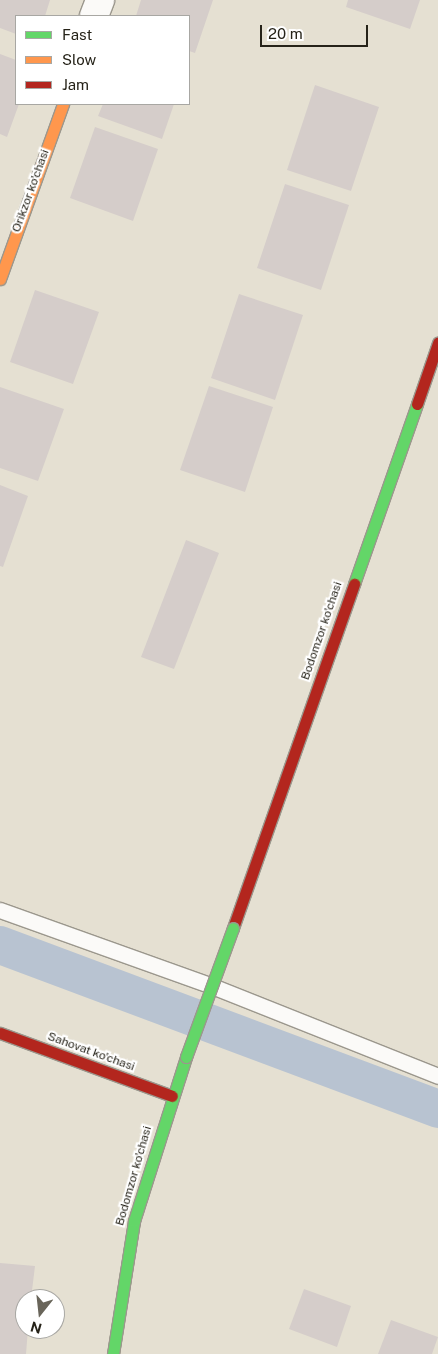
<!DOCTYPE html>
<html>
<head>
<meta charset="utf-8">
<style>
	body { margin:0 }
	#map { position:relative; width:438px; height:1354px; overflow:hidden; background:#e5e0d2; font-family:"Public Sans",sans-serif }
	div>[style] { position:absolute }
	.canal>* { height:38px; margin:-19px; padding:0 19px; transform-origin:19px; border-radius:19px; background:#b8c3d1 }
	.building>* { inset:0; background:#d5cdca }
	.roads { filter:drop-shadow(1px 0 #9b978d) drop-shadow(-1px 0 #9b978d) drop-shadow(0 1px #9b978d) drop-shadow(0 -1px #9b978d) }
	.lane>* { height:15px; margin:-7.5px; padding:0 7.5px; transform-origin:7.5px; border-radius:7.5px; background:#fbfaf8 }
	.street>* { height:28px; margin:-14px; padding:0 14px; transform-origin:14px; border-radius:14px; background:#fbfaf8 }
	.fast>* { height:11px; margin:-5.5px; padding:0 5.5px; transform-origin:5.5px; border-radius:5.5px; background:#63d668 }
	.slow>* { height:11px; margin:-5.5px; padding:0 5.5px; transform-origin:5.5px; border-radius:5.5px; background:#ff974d }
	.jam>* { height:11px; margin:-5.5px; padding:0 5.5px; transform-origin:5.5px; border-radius:5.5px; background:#b3261e }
	.bridges { filter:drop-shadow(1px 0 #9b978d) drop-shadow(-1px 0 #9b978d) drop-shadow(0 1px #9b978d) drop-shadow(0 -1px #9b978d) }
	.fast-bridge>* { height:11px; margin:-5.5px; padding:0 5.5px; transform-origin:5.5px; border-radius:5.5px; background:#63d668 }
	span { translate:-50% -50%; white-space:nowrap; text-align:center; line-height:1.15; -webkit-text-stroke:4.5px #fff; paint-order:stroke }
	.street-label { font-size:12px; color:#262319 }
	.legend { position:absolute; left:15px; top:15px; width:175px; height:90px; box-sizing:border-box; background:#fff; border:1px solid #a8a7a3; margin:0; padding:6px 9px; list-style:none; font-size:15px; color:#262319 }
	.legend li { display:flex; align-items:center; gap:10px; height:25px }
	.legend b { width:25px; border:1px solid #a8a7a3 }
	.north { position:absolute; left:15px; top:1289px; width:50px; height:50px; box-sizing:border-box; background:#fff; border:1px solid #a8a7a3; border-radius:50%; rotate:196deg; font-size:14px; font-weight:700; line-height:20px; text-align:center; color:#262319 }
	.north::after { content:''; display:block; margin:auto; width:18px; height:22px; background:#69655a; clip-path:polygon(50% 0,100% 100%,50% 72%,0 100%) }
	.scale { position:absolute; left:260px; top:25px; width:108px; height:22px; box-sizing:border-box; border:2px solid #262319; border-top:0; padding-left:6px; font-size:15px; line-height:18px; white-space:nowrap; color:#262319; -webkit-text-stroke:4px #fff; paint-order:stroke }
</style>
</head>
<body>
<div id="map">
	<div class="canal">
		<div style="left:0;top:945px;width:468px;rotate:20.5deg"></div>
	</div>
	<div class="building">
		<div style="clip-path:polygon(0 0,50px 0,45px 16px,16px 16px,16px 34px,0 28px)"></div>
		<div style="clip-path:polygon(141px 0,213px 0,195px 53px,189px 51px,189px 16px,136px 16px)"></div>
		<div style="clip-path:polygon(348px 0,420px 0,410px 29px,346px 7px)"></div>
		<div style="clip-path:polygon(0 54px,16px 60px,16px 104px,19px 104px,7px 137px,0 134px)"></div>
		<div style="clip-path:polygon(315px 85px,379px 107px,351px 191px,287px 170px)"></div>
		<div style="clip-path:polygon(103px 104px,174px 104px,162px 139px,98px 116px)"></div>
		<div style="clip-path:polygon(95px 127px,158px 149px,133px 221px,70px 198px)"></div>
		<div style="clip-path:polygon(285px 184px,349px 205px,321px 290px,257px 268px)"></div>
		<div style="clip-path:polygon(35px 290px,99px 312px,73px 384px,10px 362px)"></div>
		<div style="clip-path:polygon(239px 294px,303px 315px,275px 400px,211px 378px)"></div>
		<div style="clip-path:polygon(209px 386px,273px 407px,245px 492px,180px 470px)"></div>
		<div style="clip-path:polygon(0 387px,64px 409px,38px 481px,0 468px)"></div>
		<div style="clip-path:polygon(0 485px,28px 496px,3px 567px,0 566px)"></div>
		<div style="clip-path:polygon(186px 540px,219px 553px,174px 669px,141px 657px)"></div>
		<div style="clip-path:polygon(0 1263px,35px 1266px,31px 1299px,25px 1299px,25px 1329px,28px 1329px,26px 1354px,0 1354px)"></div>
		<div style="clip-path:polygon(304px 1289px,351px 1306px,337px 1347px,289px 1329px)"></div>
		<div style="clip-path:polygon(391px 1320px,438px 1337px,432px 1354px,378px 1354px)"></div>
	</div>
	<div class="roads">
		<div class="lane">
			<div style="left:0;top:910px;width:225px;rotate:19.7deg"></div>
			<div style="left:212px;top:986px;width:243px;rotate:21.7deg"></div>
		</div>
		<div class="street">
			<div style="left:94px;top:16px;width:17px;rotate:-69deg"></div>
		</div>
		<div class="fast">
			<div style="left:354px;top:584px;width:191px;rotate:-70.7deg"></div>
			<div style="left:113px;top:1354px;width:135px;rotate:-81deg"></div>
			<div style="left:134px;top:1221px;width:172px;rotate:-72.4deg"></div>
		</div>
		<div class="slow">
			<div style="left:0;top:279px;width:186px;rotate:-70.2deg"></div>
		</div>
		<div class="jam">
			<div style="left:417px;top:404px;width:65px;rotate:-71deg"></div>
			<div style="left:233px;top:928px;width:365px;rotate:-70.6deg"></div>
			<div style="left:0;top:1033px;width:183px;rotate:20.1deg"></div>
		</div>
	</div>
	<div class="bridges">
		<div class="fast-bridge">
			<div style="left:186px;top:1057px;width:137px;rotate:-70deg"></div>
		</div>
	</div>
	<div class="street-label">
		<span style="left:31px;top:191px;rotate:-70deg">Orikzor ko'chasi</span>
		<span style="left:322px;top:631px;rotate:-71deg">Bodomzor ko'chasi</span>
		<span style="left:91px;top:1052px;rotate:20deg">Sahovat ko'chasi</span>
		<span style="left:134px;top:1176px;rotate:-74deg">Bodomzor ko'chasi</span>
	</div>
	<ul class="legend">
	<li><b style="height:6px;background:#63d668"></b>Fast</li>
	<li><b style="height:6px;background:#ff974d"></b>Slow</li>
	<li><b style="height:6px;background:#b3261e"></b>Jam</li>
	</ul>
	<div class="north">N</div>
	<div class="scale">20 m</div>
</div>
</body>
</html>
